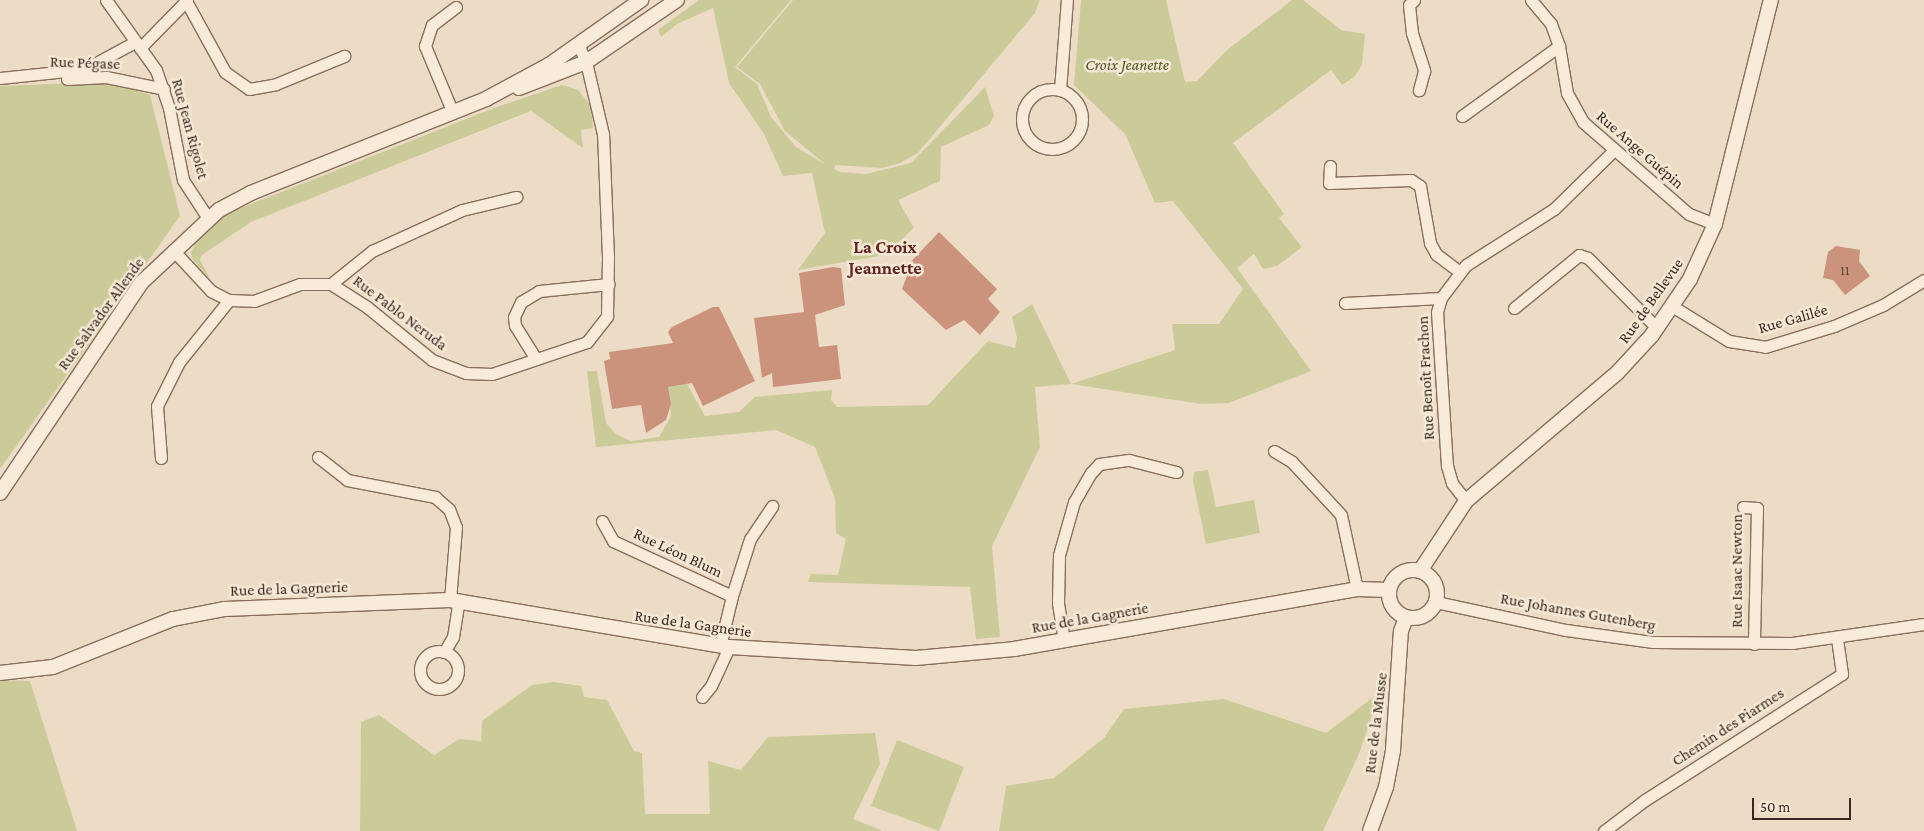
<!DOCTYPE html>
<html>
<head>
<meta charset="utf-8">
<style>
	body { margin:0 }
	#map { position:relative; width:1924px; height:831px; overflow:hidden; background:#eddcc5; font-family:"Crimson Pro",serif }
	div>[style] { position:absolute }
	.green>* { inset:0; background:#cbcb99 }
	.building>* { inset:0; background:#cb937c }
	.roads { filter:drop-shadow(1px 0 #886e5c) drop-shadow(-1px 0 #886e5c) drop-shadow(0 1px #886e5c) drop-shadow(0 -1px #886e5c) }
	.minor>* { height:11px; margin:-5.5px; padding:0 5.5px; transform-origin:5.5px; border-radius:5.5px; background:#f8ebd9 }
	.minor>.ring { margin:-5.5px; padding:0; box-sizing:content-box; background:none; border:11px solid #f8ebd9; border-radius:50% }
	.tertiary>* { height:14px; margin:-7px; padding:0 7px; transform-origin:7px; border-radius:7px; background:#f8ebd9 }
	.tertiary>.ring { margin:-7px; padding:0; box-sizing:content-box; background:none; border:14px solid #f8ebd9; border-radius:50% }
	span { translate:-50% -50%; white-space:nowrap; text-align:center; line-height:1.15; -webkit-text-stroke:5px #f5e8d5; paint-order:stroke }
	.number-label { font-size:14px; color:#5e4336 }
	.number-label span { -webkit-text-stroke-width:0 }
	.street-label { font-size:16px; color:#39281f }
	.park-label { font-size:16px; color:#4f5526; font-style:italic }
	.neighbourhood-label { font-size:18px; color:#642520; font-weight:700 }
	.scale { position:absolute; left:1752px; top:798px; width:99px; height:22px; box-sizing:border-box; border:2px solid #39281f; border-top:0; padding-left:6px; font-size:15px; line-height:18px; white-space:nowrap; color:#39281f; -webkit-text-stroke:4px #f5e8d5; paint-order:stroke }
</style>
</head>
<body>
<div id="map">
	<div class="green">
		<div style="clip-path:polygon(699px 0,791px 0,735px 67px,757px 84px,771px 117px,796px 147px,826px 165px,785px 131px,760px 84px,737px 67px,793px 0,1040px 0,1035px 13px,918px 153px,900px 163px,882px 168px,835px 165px,834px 169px,840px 172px,866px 174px,911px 163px,985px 87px,994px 116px,989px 125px,941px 147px,940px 181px,898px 200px,914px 228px,885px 255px,798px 270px,825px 233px,812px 173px,783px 176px,764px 134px,729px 83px,713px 8px,677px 24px,661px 37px,658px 30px)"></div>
		<div style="clip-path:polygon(1081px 0,1166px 0,1185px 82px,1197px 81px,1227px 50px,1292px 0,1303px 0,1341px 30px,1365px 34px,1362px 65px,1354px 77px,1342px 85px,1331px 70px,1233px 143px,1284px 214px,1279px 218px,1302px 247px,1277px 266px,1263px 269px,1254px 254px,1237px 268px,1311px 371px,1229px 403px,1201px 404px,1071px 384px,1035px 387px,1040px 447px,992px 546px,1000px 637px,976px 639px,970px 587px,808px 582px,811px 574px,838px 575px,846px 539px,836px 533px,835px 498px,815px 447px,776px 430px,596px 447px,587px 371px,597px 371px,606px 423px,616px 434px,631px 441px,659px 437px,671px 416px,668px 387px,687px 384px,705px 416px,739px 412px,755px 397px,832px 390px,831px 400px,837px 407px,928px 405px,988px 341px,1015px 348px,1017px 338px,1012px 317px,1032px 304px,1071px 384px,1175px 350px,1172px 324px,1219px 324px,1243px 289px,1173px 201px,1155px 203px,1125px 134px,1074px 85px)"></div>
		<div style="clip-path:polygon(107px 82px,150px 95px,180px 216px,0 469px,0 86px)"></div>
		<div style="clip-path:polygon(562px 85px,578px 90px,591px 106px,593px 128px,581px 130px,583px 148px,531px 111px,251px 222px,202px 255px,200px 260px,210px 279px,193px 260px,191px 252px,198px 238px,228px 213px,494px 108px)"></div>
		<div style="clip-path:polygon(1208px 470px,1216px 507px,1254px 500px,1260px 533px,1206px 544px,1193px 481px,1194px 472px)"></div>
		<div style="clip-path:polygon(0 680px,30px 681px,77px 831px,0 831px)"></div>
		<div style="clip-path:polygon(554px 682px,581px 686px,584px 697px,607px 700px,634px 751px,642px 753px,645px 814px,710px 814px,708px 761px,741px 770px,768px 737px,875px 733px,880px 764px,853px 819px,883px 831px,360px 831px,361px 722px,379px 715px,434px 755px,459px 739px,481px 741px,482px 721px,532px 685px)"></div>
		<div style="clip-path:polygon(1380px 692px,1359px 754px,1323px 831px,999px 831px,1006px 786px,1054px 778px,1104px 738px,1124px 709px,1224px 699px,1326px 733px)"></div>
		<div style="clip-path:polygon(897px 740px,964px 767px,939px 831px,871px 806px)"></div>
	</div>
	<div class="building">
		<div style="clip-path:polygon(939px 232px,997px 289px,988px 299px,1000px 312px,980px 335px,964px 320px,946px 330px,902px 289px,908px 273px,903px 270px)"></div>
		<div style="clip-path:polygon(1836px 246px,1860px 250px,1859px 261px,1870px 276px,1845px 295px,1833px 280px,1823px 278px,1828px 252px)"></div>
		<div style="clip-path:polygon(833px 267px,841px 268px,845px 305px,815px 315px,819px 347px,837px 345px,841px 379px,773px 387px,772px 373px,762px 378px,754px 318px,804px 312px,799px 273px)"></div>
		<div style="clip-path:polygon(713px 307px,719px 307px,755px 381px,703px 406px,692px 383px,668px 387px,671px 404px,666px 420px,646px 433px,641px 405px,612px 409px,604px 361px,610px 359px,609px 352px,673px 343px,668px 332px,672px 327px)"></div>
	</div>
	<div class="roads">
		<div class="minor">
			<div style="left:106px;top:0;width:86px;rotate:54.5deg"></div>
			<div style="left:156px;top:70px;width:40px;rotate:71.1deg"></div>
			<div style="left:169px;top:108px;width:73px;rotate:79deg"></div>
			<div style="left:183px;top:180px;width:45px;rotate:56.7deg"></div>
			<div style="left:1414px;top:0;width:7px;rotate:135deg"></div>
			<div style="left:1409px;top:5px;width:28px;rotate:84deg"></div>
			<div style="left:1412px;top:33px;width:40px;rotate:72deg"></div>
			<div style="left:1424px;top:71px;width:20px;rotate:105deg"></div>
			<div style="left:1531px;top:0;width:31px;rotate:50deg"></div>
			<div style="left:1551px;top:24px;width:23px;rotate:70deg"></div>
			<div style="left:1559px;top:46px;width:48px;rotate:80.3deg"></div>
			<div style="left:1567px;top:93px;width:33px;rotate:61deg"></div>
			<div style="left:1583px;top:122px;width:140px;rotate:41deg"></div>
			<div style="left:1689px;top:214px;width:28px;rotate:21deg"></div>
			<div style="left:186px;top:1px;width:81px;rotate:61.2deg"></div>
			<div style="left:225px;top:72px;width:29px;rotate:35deg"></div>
			<div style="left:249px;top:89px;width:27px;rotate:-10deg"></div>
			<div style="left:276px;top:84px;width:74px;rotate:-22.4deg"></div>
			<div style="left:140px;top:48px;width:67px;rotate:-45.6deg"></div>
			<div style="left:0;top:78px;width:85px;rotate:-6deg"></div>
			<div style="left:85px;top:69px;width:57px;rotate:-28.4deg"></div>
			<div style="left:67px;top:79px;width:39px;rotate:-3deg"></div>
			<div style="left:106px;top:77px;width:59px;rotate:11.7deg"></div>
			<div class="ring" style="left:1022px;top:89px;width:49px;height:49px"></div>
			<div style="left:1060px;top:90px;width:90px;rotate:-85.6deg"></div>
			<div style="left:453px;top:113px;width:73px;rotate:-112.7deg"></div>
			<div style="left:425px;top:46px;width:22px;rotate:-72deg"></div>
			<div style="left:432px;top:25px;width:30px;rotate:-37deg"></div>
			<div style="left:1462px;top:116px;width:120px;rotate:-35.8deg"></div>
			<div style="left:1330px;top:166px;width:17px;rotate:93deg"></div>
			<div style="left:1329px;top:183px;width:82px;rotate:-2.1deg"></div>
			<div style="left:1411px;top:180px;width:11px;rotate:34deg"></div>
			<div style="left:1420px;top:186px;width:58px;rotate:80deg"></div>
			<div style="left:1430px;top:243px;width:13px;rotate:61deg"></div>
			<div style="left:1436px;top:254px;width:30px;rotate:37deg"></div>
			<div style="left:173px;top:250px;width:56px;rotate:47.2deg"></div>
			<div style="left:211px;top:291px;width:20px;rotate:27deg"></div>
			<div style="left:229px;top:300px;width:25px;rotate:2deg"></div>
			<div style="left:254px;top:301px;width:49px;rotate:-20.3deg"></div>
			<div style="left:300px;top:284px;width:31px"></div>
			<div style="left:331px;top:284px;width:43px;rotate:32.6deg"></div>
			<div style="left:367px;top:307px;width:84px;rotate:39.2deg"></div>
			<div style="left:432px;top:360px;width:36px;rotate:21deg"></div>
			<div style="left:466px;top:373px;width:26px;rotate:2deg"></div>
			<div style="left:492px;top:374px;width:100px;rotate:-18.6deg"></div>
			<div style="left:587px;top:342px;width:33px;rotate:-52deg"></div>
			<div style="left:607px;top:316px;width:59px;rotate:-89deg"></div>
			<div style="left:608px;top:257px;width:123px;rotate:-92.3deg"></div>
			<div style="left:603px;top:134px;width:74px;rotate:-103.3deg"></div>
			<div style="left:586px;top:62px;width:20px;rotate:-114deg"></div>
			<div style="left:331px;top:284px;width:53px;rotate:-38.8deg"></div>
			<div style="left:372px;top:251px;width:99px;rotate:-24.5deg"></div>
			<div style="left:462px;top:210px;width:56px;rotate:-13.5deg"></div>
			<div style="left:1345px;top:303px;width:96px;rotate:-3deg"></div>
			<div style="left:1672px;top:306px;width:67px;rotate:31.6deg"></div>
			<div style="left:1729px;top:341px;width:36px;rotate:9deg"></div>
			<div style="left:1765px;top:347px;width:72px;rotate:-16.9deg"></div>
			<div style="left:1834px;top:326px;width:53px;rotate:-23.2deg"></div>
			<div style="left:1883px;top:305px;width:48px;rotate:-31.4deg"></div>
			<div style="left:1514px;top:308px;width:84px;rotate:-39.2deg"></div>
			<div style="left:1579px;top:255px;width:9px;rotate:18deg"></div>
			<div style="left:1588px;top:258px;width:98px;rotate:45.4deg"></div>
			<div style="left:536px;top:359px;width:40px;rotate:-122deg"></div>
			<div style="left:515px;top:325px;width:8px;rotate:-97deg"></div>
			<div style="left:514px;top:317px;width:17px;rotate:-65deg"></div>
			<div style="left:521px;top:302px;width:21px;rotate:-31deg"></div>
			<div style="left:539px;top:291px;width:70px;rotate:-5.7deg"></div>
			<div style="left:1274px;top:451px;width:21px;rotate:31deg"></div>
			<div style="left:1292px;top:462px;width:72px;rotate:47.2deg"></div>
			<div style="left:1341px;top:515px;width:76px;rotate:77.8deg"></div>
			<div style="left:318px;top:457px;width:37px;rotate:38deg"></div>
			<div style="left:347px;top:480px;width:90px;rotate:10.9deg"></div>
			<div style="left:435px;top:497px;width:18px;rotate:41deg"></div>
			<div style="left:449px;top:509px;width:19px;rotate:69deg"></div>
			<div style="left:456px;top:527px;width:73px;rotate:94.7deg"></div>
			<div style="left:161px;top:458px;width:52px;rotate:-94.4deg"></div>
			<div style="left:157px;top:406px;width:49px;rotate:-63.4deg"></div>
			<div style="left:179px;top:362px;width:80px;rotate:-51.1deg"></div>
			<div style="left:1466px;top:501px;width:23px;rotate:-128deg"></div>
			<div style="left:1452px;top:483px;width:18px;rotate:-106deg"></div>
			<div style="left:1447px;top:466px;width:154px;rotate:-93.7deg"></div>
			<div style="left:1437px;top:312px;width:15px;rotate:-74deg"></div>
			<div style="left:1441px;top:298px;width:41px;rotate:-52.9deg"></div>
			<div style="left:1466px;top:265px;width:104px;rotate:-32.5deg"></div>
			<div style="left:1554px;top:209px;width:83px;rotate:-44.5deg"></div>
			<div style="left:1743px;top:507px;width:14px;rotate:4deg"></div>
			<div style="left:1757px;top:508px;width:136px;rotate:91.3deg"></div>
			<div style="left:602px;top:521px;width:23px;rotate:61deg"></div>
			<div style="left:613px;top:541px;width:131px;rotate:24.8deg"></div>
			<div style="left:732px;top:596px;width:51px;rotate:103.5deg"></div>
			<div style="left:732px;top:596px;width:60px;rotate:-72.5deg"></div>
			<div style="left:750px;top:539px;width:40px;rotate:-56deg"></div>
			<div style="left:1436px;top:602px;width:133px;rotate:12.2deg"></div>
			<div style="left:1566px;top:630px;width:88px;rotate:7.9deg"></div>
			<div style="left:1653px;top:642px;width:139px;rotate:0.4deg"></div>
			<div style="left:1792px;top:643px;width:133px;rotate:-8.2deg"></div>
			<div style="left:1064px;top:641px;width:38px;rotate:-99deg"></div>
			<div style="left:1058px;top:603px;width:48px;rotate:-88.8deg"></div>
			<div style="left:1059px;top:555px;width:55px;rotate:-74.2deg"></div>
			<div style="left:1074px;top:502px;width:34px;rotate:-60deg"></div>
			<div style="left:1091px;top:473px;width:12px;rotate:-48deg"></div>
			<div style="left:1099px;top:464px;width:30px;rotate:-8deg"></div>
			<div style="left:1129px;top:460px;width:49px;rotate:14.3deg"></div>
			<div class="ring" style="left:420px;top:651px;width:27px;height:27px"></div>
			<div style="left:444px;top:652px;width:17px;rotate:-59deg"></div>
			<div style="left:453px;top:637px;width:36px;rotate:-81deg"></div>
			<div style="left:702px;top:697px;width:14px;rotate:-51deg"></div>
			<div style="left:711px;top:686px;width:43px;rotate:-65.2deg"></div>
			<div style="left:1604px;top:831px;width:51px;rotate:-37.1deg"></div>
			<div style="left:1645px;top:800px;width:234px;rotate:-32.6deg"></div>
			<div style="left:1842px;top:674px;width:34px;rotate:-98deg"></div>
		</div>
		<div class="tertiary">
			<div style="left:519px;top:88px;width:72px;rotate:-21.2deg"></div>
			<div style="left:586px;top:62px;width:110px;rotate:-34.3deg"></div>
			<div style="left:0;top:493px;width:253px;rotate:-56.1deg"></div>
			<div style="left:141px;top:283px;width:107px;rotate:-43.1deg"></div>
			<div style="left:219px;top:210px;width:36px;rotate:-28deg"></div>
			<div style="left:251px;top:193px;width:253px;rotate:-21.8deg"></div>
			<div style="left:486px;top:99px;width:72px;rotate:-28.4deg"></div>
			<div style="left:549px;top:65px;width:113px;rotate:-35.2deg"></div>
			<div class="ring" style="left:1389px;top:570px;width:34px;height:34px"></div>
			<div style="left:1420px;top:571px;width:84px;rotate:-56.7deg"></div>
			<div style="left:1466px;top:501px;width:199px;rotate:-40.3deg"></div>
			<div style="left:1618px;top:372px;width:50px;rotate:-47.4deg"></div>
			<div style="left:1652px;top:335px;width:68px;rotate:-55.8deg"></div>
			<div style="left:1690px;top:279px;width:60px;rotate:-65.6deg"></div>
			<div style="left:1715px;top:224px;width:231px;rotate:-76deg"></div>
			<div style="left:0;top:673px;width:53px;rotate:-6.5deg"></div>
			<div style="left:53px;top:667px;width:129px;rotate:-21.8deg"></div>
			<div style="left:173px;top:619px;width:53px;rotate:-10.9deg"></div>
			<div style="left:225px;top:609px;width:225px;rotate:-2.3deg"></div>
			<div style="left:450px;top:600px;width:283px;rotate:9.6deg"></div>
			<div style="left:729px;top:647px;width:187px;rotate:3.4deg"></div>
			<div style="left:916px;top:658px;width:98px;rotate:-5.2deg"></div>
			<div style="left:1014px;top:649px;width:348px;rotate:-9.9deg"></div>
			<div style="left:1357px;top:589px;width:32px;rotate:2deg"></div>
			<div style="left:1370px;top:831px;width:47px;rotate:-70deg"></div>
			<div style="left:1386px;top:787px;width:38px;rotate:-79deg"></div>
			<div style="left:1393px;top:750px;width:119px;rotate:-86.2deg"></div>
			<div style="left:1401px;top:631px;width:14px;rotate:-69deg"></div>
		</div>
	</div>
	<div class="number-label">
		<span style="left:1845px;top:270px">11</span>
	</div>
	<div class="street-label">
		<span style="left:85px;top:63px;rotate:2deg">Rue Pégase</span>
		<span style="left:190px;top:129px;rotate:75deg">Rue Jean Rigolet</span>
		<span style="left:1640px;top:150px;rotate:41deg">Rue Ange Guépin</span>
		<span style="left:1651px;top:301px;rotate:-55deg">Rue de Bellevue</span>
		<span style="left:400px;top:313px;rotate:37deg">Rue Pablo Neruda</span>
		<span style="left:101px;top:314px;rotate:-54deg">Rue Salvador Allende</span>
		<span style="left:1793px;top:319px;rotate:-16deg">Rue Galilée</span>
		<span style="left:1426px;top:378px;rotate:-93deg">Rue Benoît Frachon</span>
		<span style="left:678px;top:553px;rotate:25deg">Rue Léon Blum</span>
		<span style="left:1737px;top:571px;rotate:-90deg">Rue Isaac Newton</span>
		<span style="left:289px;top:589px;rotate:-2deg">Rue de la Gagnerie</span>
		<span style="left:1578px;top:612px;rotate:10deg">Rue Johannes Gutenberg</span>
		<span style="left:1090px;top:618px;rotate:-10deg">Rue de la Gagnerie</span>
		<span style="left:693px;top:624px;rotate:8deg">Rue de la Gagnerie</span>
		<span style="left:1376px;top:723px;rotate:-83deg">Rue de la Musse</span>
		<span style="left:1728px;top:727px;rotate:-33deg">Chemin des Piarmes</span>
	</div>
	<div class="park-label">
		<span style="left:1127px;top:65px">Croix Jeanette</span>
	</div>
	<div class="neighbourhood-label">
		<span style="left:885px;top:258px">La Croix<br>Jeannette</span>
	</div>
	<div class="scale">50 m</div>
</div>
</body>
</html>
